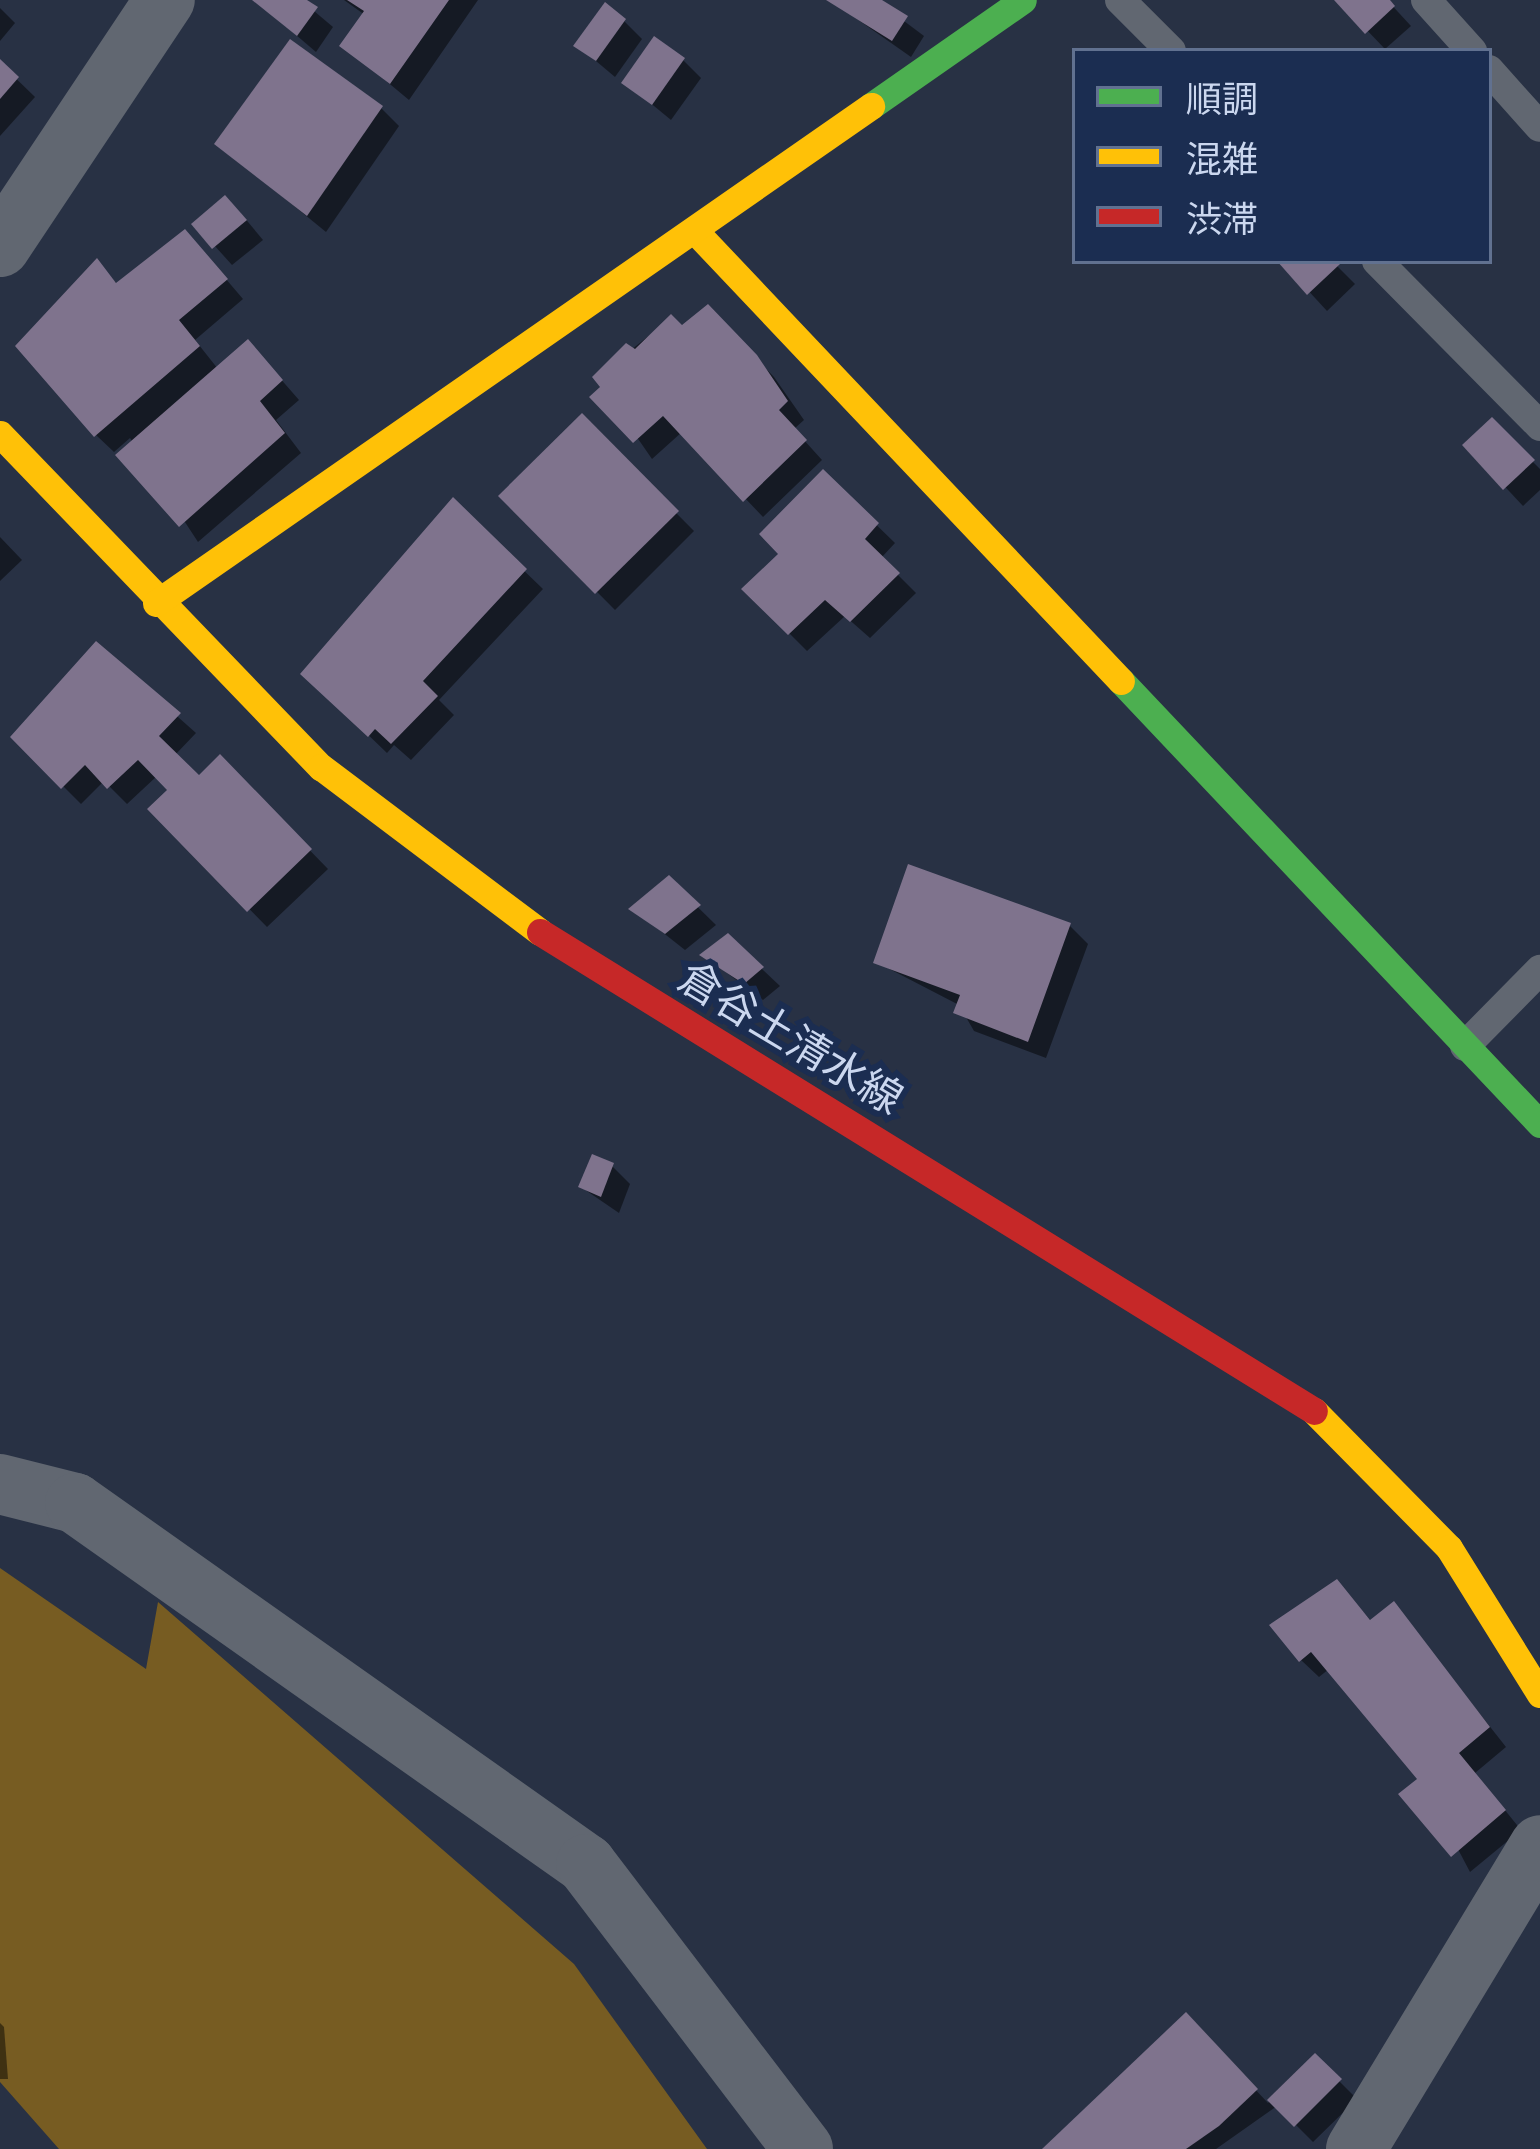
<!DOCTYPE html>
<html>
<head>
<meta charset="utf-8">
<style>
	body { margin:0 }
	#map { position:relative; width:1540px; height:2149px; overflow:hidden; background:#283144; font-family:"Exo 2","Noto Sans JP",sans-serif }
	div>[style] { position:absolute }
	.forest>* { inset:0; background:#775c22 }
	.shadow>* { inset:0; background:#0007 }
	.building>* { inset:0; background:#7f738d }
	.lane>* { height:30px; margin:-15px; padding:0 15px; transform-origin:15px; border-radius:15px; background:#616771 }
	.street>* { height:60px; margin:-30px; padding:0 30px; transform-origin:30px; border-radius:30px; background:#616771 }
	.fast>* { height:27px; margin:-13.5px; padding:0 13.5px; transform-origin:13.5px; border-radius:13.5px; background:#4caf50 }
	.slow>* { height:27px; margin:-13.5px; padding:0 13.5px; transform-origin:13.5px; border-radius:13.5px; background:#ffc107 }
	.jam>* { height:27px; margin:-13.5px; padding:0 13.5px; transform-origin:13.5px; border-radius:13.5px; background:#c62828 }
	span { translate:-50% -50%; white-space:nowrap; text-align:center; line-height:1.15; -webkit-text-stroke:12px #1b2d51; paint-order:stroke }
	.street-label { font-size:42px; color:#cbd7ef }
	.legend { position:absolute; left:1072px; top:48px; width:420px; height:216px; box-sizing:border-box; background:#1b2d51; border:3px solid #617190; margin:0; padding:15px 21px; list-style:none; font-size:36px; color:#cbd7ef }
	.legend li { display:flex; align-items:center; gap:24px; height:60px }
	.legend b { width:60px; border:3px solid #617190 }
</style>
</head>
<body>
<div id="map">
	<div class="forest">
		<div style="clip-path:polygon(0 1568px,146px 1669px,158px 1602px,574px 1964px,707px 2149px,59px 2149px,0 2082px)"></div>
	</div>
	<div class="shadow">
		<div style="clip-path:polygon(255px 0,301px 0,333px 27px,316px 52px)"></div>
		<div style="clip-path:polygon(344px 0,478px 0,409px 100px,343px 45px,365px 15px)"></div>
		<div style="clip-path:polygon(830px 0,876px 0,924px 36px,911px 57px)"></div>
		<div style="clip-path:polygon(1338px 0,1387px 0,1411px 26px,1385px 49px)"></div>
		<div style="clip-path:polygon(0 8px,15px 23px,0 41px)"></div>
		<div style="clip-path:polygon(624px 21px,642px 39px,615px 77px,577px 45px)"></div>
		<div style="clip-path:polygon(683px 60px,701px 78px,671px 120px,625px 82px)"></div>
		<div style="clip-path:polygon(0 63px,35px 97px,0 136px)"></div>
		<div style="clip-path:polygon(381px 108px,399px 126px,326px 232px,218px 144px)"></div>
		<div style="clip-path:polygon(243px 216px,263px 240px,232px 265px,195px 224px)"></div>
		<div style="clip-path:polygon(202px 251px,243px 299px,195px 340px,218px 369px,265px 361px,299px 400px,276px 420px,301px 453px,198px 542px,130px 438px,114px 452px,96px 435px,97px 263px,118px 285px)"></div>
		<div style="clip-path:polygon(1281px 261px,1332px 261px,1355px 284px,1327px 311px)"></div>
		<div style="clip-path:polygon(708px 308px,774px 377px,804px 420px,794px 429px,822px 460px,763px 517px,682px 432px,652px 459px,596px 378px,671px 318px,682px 329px)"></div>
		<div style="clip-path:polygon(582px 418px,694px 531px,615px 610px,502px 496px)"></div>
		<div style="clip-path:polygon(1492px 421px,1540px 469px,1540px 490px,1523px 506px,1466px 445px)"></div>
		<div style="clip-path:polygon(823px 473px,895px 543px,881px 558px,916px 593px,870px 638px,845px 616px,807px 651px,745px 589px,782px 554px)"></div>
		<div style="clip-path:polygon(453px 502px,543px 589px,439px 700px,454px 715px,411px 760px,394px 745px,387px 753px,304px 673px)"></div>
		<div style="clip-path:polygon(0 537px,22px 560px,0 581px)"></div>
		<div style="clip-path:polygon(97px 645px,196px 733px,175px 755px,199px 779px,220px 758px,328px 869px,267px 927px,151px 809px,171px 790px,157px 776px,127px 804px,104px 781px,81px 804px,14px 737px)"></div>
		<div style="clip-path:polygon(669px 879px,716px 925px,685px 950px,633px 909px)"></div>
		<div style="clip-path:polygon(1070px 926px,1088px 944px,1046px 1058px,974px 1031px,959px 1005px,876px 962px)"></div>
		<div style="clip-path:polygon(728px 937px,780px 986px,763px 1000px,703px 955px)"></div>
		<div style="clip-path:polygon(612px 1166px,630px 1184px,619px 1213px,581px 1187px)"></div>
		<div style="clip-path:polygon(1337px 1583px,1372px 1622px,1394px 1605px,1506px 1747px,1475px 1773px,1521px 1830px,1470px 1872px,1421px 1779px,1329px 1669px,1319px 1677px,1301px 1660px)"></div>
		<div style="clip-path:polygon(1186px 2016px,1268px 2103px,1315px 2057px,1357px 2099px,1313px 2142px,1277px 2106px,1216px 2149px,1046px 2149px)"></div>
		<div style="clip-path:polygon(0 2023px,4px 2027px,8px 2079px,0 2079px)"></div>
	</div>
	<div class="building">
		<div style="clip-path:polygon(252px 0,307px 0,318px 7px,297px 36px)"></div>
		<div style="clip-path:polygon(347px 0,449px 0,390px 84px,339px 46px,364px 11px)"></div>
		<div style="clip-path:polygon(826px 0,882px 0,908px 16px,892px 41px)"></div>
		<div style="clip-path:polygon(1334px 0,1390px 0,1395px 6px,1365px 34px)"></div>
		<div style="clip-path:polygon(605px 2px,626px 19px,596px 61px,573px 46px)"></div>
		<div style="clip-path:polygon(654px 36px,685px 58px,652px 105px,621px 83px)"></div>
		<div style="clip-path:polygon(290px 39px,383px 106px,307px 216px,214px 144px)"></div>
		<div style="clip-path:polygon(0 59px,19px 77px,0 99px)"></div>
		<div style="clip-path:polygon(225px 195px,247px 220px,212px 249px,191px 224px)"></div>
		<div style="clip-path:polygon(185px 229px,228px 279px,179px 320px,200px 346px,94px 437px,15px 346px,97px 258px,116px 283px)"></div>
		<div style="clip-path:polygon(1277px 261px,1336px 261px,1340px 264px,1307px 295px)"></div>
		<div style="clip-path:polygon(708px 304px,757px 355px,788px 401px,779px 410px,807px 440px,743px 502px,663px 416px,633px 443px,589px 397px,600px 387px,592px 377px,626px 343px,635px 349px,671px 314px,682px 325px)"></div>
		<div style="clip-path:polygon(248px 339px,283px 380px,260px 401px,285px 433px,179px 527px,115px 455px)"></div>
		<div style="clip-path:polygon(582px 413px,679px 511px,595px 594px,498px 496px)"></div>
		<div style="clip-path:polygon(1492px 417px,1535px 460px,1503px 490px,1462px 445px)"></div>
		<div style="clip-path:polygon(823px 469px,879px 523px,865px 539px,900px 573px,850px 622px,825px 600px,788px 635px,741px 589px,778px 554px,759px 534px)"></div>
		<div style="clip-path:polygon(453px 497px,527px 569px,423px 681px,438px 696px,391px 744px,375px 729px,368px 737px,300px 674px)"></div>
		<div style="clip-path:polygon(96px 641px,181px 713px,159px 736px,199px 775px,220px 754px,312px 849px,247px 912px,147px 809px,167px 790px,138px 760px,107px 789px,85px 765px,61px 789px,10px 737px)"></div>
		<div style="clip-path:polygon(908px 864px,1071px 923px,1028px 1042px,953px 1013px,960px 995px,873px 963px)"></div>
		<div style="clip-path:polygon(669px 875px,701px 905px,665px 934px,628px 909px)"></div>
		<div style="clip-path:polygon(728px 933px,764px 967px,744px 984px,699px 955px)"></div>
		<div style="clip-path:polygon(592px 1154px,614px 1163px,601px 1197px,578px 1187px)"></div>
		<div style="clip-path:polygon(1337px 1579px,1370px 1620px,1394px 1601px,1490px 1727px,1459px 1753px,1506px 1810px,1451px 1857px,1398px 1794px,1417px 1779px,1311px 1652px,1299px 1662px,1269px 1625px)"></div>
		<div style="clip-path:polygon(1186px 2012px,1258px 2089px,1219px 2126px,1186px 2149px,1042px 2149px)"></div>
		<div style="clip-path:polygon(1315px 2053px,1342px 2079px,1294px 2127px,1267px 2100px)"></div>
	</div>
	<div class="lane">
		<div style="left:1120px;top:0;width:72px;rotate:45deg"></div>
		<div style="left:1426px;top:0;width:69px;rotate:48deg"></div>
		<div style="left:1489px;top:70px;width:76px;rotate:48.2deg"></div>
		<div style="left:1377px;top:261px;width:232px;rotate:45.3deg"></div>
		<div style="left:1465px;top:1046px;width:107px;rotate:-45.4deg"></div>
	</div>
	<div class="street">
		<div style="left:0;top:247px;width:297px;rotate:-56.3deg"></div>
		<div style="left:0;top:1484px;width:77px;rotate:14.2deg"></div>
		<div style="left:75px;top:1503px;width:626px;rotate:35.24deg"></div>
		<div style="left:586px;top:1864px;width:358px;rotate:52.7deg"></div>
		<div style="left:1356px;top:2149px;width:355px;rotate:-58.8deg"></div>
	</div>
	<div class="fast">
		<div style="left:871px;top:106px;width:185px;rotate:-34.9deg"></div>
		<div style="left:1121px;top:681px;width:610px;rotate:46.59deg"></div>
	</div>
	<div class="slow">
		<div style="left:694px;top:230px;width:621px;rotate:46.57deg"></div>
		<div style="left:0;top:434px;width:463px;rotate:46.1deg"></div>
		<div style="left:321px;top:767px;width:274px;rotate:37deg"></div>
		<div style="left:156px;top:603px;width:871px;rotate:-34.8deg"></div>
		<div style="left:1314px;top:1411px;width:192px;rotate:45.4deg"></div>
		<div style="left:1449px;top:1548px;width:172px;rotate:58.1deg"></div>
	</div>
	<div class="jam">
		<div style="left:540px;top:932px;width:910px;rotate:31.75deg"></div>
	</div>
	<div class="street-label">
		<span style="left:792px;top:1036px;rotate:31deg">倉谷土清水線</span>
	</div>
	<ul class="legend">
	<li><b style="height:15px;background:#4caf50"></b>順調</li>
	<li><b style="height:15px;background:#ffc107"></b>混雑</li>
	<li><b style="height:15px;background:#c62828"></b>渋滞</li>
	</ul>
</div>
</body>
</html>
